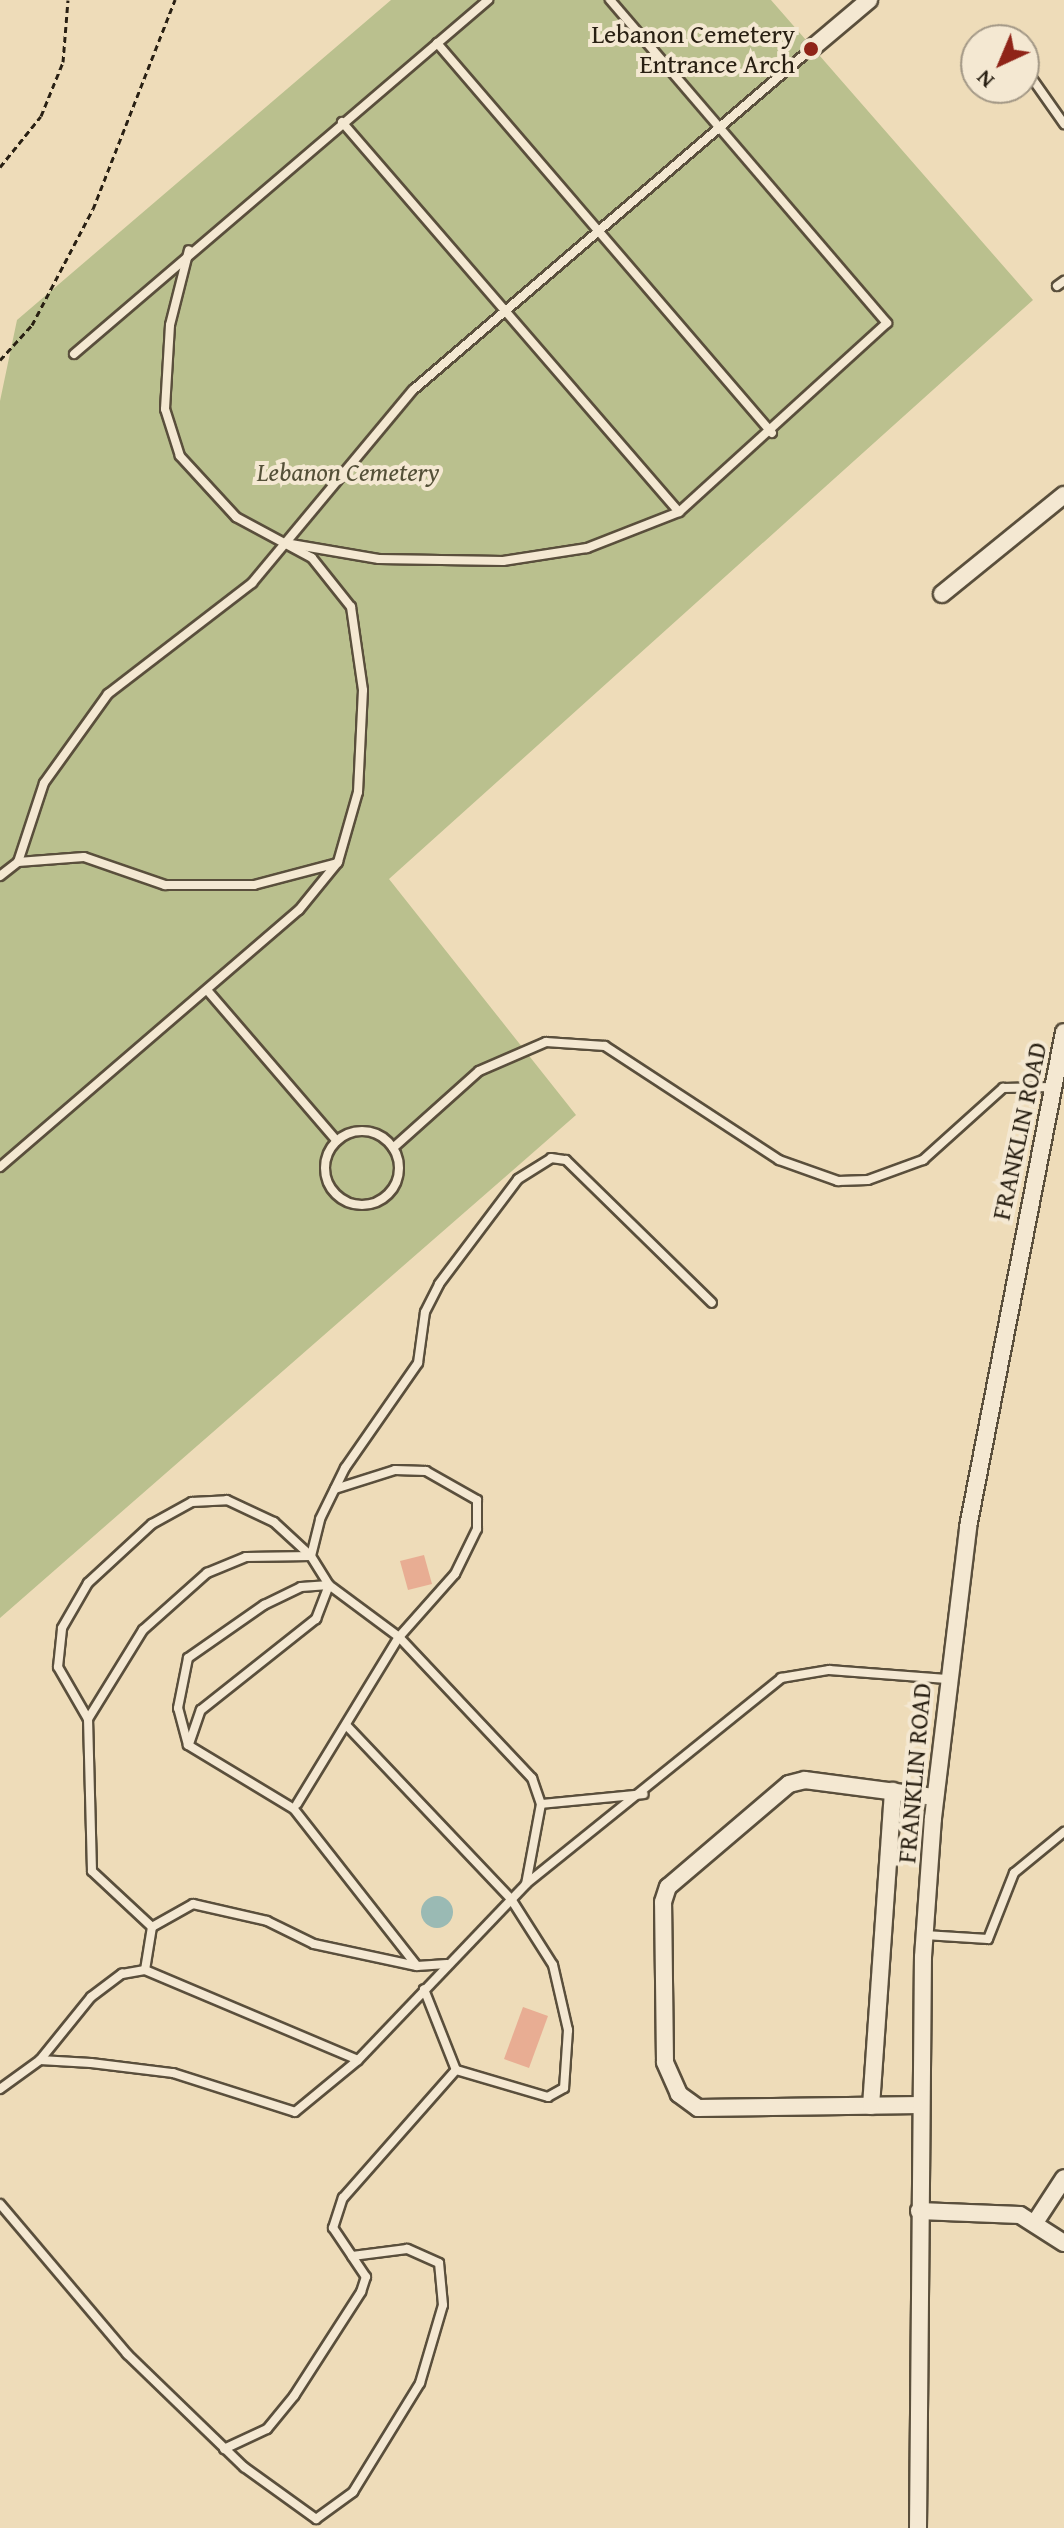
<!DOCTYPE html>
<html>
<head>
<meta charset="utf-8">
<style>
	body { margin:0 }
	#map { position:relative; width:1064px; height:2528px; overflow:hidden; background:#eedcb9; font-family:"Gentium Book Plus",serif }
	div>[style] { position:absolute }
	.green>* { inset:0; background:#bac08e }
	.water>* { inset:0; background:#9abab4 }
	.round { border-radius:50% }
	.building>* { inset:0; background:#e8ad93 }
	.path>* { height:3px; margin-top:-1.5px; transform-origin:0; background:repeating-linear-gradient(90deg,#292013 0 6px,transparent 0 10px) }
	.roads { filter:drop-shadow(2px 0 #5a4f3c) drop-shadow(-2px 0 #5a4f3c) drop-shadow(0 2px #5a4f3c) drop-shadow(0 -2px #5a4f3c) }
	.lane>* { height:8px; margin:-4px; padding:0 4px; transform-origin:4px; border-radius:4px; background:#f4e8d2 }
	.lane>.ring { margin:-4px; padding:0; box-sizing:content-box; background:none; border:8px solid #f4e8d2; border-radius:50% }
	.street>* { height:16px; margin:-8px; padding:0 8px; transform-origin:8px; border-radius:8px; background:#f4e8d2 }
	.dots>* { width:22px; height:22px; translate:-50% -50%; box-sizing:border-box; border:4px solid #f4e8d2; border-radius:50% }
	span { translate:-50% -50%; white-space:nowrap; text-align:center; line-height:1.15; -webkit-text-stroke:8px #f4e8d2; paint-order:stroke }
	.poi-label { font-size:26px; color:#292013 }
	.right { translate:-100% -50%; text-align:right }
	.park-label { font-size:26px; color:#545038; font-style:italic }
	.street-label { font-size:26px; color:#292013 }
	.north { position:absolute; left:960px; top:24px; width:80px; height:80px; box-sizing:border-box; background:#f4e8d2; border:2px solid #a39886; border-radius:50%; rotate:224deg; font-size:22px; font-weight:700; line-height:32px; text-align:center; color:#292013 }
	.north::after { content:''; display:block; margin:auto; width:28px; height:36px; background:#8f2418; clip-path:polygon(50% 0,100% 100%,50% 72%,0 100%) }
</style>
</head>
<body>
<div id="map">
	<div class="green">
		<div style="clip-path:polygon(391px 0,771px 0,1033px 300px,389px 879px,576px 1115px,0 1618px,0 401px,17px 320px)"></div>
	</div>
	<div class="water">
		<div class="round" style="left:421px;top:1896px;width:32px;height:32px"></div>
	</div>
	<div class="building">
		<div style="clip-path:polygon(424px 1555px,432px 1584px,408px 1590px,400px 1561px)"></div>
		<div style="clip-path:polygon(523px 2007px,548px 2016px,529px 2068px,504px 2059px)"></div>
	</div>
	<div class="path">
		<div style="left:0;top:167px;width:65px;rotate:-51.2deg"></div>
		<div style="left:41px;top:116px;width:58px;rotate:-67.8deg"></div>
		<div style="left:63px;top:62px;width:62px;rotate:-85.4deg"></div>
		<div style="left:0;top:360px;width:47px;rotate:-47.6deg"></div>
		<div style="left:32px;top:325px;width:131px;rotate:-62.3deg"></div>
		<div style="left:93px;top:209px;width:225px;rotate:-68.6deg"></div>
	</div>
	<div class="roads">
		<div class="lane">
			<div style="left:437px;top:43px;width:514px;rotate:49.34deg"></div>
			<div style="left:1024px;top:67px;width:70px;rotate:54.9deg"></div>
			<div style="left:342px;top:122px;width:515px;rotate:49.17deg"></div>
			<div style="left:1057px;top:286px;width:9px;rotate:-36deg"></div>
			<div style="left:74px;top:354px;width:545px;rotate:-40.53deg"></div>
			<div style="left:291px;top:544px;width:89px;rotate:9.7deg"></div>
			<div style="left:379px;top:559px;width:124px;rotate:0.9deg"></div>
			<div style="left:503px;top:561px;width:85px;rotate:-8.8deg"></div>
			<div style="left:587px;top:548px;width:99px;rotate:-21.4deg"></div>
			<div style="left:679px;top:512px;width:281px;rotate:-42.3deg"></div>
			<div style="left:887px;top:323px;width:426px;rotate:-130.6deg"></div>
			<div style="left:18px;top:862px;width:83px;rotate:-71.8deg"></div>
			<div style="left:44px;top:783px;width:110px;rotate:-54.3deg"></div>
			<div style="left:108px;top:694px;width:182px;rotate:-37.6deg"></div>
			<div style="left:252px;top:583px;width:251px;rotate:-50.2deg"></div>
			<div style="left:413px;top:390px;width:524px;rotate:-40.59deg"></div>
			<div style="left:0;top:876px;width:23px;rotate:-38deg"></div>
			<div style="left:18px;top:862px;width:66px;rotate:-4.3deg"></div>
			<div style="left:84px;top:857px;width:86px;rotate:19.1deg"></div>
			<div style="left:165px;top:885px;width:89px"></div>
			<div style="left:254px;top:885px;width:86px;rotate:-14.8deg"></div>
			<div style="left:207px;top:990px;width:199px;rotate:49.3deg"></div>
			<div class="ring" style="left:325px;top:1131px;width:66px;height:66px"></div>
			<div style="left:393px;top:1148px;width:115px;rotate:-41.8deg"></div>
			<div style="left:479px;top:1071px;width:73px;rotate:-23.4deg"></div>
			<div style="left:546px;top:1042px;width:59px;rotate:3.9deg"></div>
			<div style="left:605px;top:1046px;width:208px;rotate:33.2deg"></div>
			<div style="left:779px;top:1160px;width:63px;rotate:19.6deg"></div>
			<div style="left:838px;top:1181px;width:30px;rotate:-2deg"></div>
			<div style="left:868px;top:1180px;width:59px;rotate:-20deg"></div>
			<div style="left:923px;top:1160px;width:108px;rotate:-42deg"></div>
			<div style="left:1003px;top:1088px;width:48px;rotate:-1.2deg"></div>
			<div style="left:0;top:1167px;width:394px;rotate:-40.7deg"></div>
			<div style="left:299px;top:910px;width:62px;rotate:-50.9deg"></div>
			<div style="left:338px;top:862px;width:73px;rotate:-74.1deg"></div>
			<div style="left:358px;top:792px;width:102px;rotate:-87.2deg"></div>
			<div style="left:363px;top:690px;width:84px;rotate:-98.2deg"></div>
			<div style="left:351px;top:607px;width:63px;rotate:-128.5deg"></div>
			<div style="left:312px;top:558px;width:86px;rotate:-151.7deg"></div>
			<div style="left:236px;top:517px;width:83px;rotate:-132.6deg"></div>
			<div style="left:180px;top:456px;width:49px;rotate:-107.7deg"></div>
			<div style="left:165px;top:409px;width:84px;rotate:-86.6deg"></div>
			<div style="left:170px;top:325px;width:77px;rotate:-75.8deg"></div>
			<div style="left:88px;top:1719px;width:105px;rotate:-58.3deg"></div>
			<div style="left:143px;top:1630px;width:86px;rotate:-41.7deg"></div>
			<div style="left:207px;top:1573px;width:42px;rotate:-22.3deg"></div>
			<div style="left:246px;top:1557px;width:65px;rotate:-0.9deg"></div>
			<div style="left:347px;top:1726px;width:238px;rotate:46.5deg"></div>
			<div style="left:511px;top:1899px;width:78px;rotate:57.5deg"></div>
			<div style="left:553px;top:1965px;width:67px;rotate:77deg"></div>
			<div style="left:568px;top:2030px;width:58px;rotate:93.9deg"></div>
			<div style="left:564px;top:2088px;width:18px;rotate:151deg"></div>
			<div style="left:548px;top:2097px;width:96px;rotate:-163.6deg"></div>
			<div style="left:456px;top:2070px;width:87px;rotate:-111.6deg"></div>
			<div style="left:189px;top:1744px;width:36px;rotate:-71deg"></div>
			<div style="left:201px;top:1710px;width:147px;rotate:-38.4deg"></div>
			<div style="left:316px;top:1619px;width:36px;rotate:-69deg"></div>
			<div style="left:329px;top:1585px;width:34px;rotate:-122deg"></div>
			<div style="left:311px;top:1556px;width:38px;rotate:-76deg"></div>
			<div style="left:320px;top:1519px;width:57px;rotate:-63.9deg"></div>
			<div style="left:345px;top:1468px;width:128px;rotate:-55.2deg"></div>
			<div style="left:418px;top:1363px;width:51px;rotate:-82.2deg"></div>
			<div style="left:425px;top:1312px;width:31px;rotate:-63deg"></div>
			<div style="left:439px;top:1284px;width:131px;rotate:-53deg"></div>
			<div style="left:518px;top:1179px;width:39px;rotate:-32deg"></div>
			<div style="left:551px;top:1158px;width:15px;rotate:8deg"></div>
			<div style="left:566px;top:1160px;width:204px;rotate:44.4deg"></div>
			<div style="left:297px;top:1804px;width:196px;rotate:-58.6deg"></div>
			<div style="left:399px;top:1637px;width:84px;rotate:-48.4deg"></div>
			<div style="left:455px;top:1574px;width:50px;rotate:-63.9deg"></div>
			<div style="left:477px;top:1529px;width:29px;rotate:-90deg"></div>
			<div style="left:477px;top:1500px;width:59px;rotate:-150.4deg"></div>
			<div style="left:426px;top:1471px;width:31px;rotate:-178deg"></div>
			<div style="left:395px;top:1470px;width:63px;rotate:162.4deg"></div>
			<div style="left:541px;top:1804px;width:103px;rotate:-5.5deg"></div>
			<div style="left:152px;top:1927px;width:47px;rotate:-29.3deg"></div>
			<div style="left:193px;top:1904px;width:76px;rotate:12.9deg"></div>
			<div style="left:267px;top:1921px;width:52px;rotate:26.1deg"></div>
			<div style="left:314px;top:1944px;width:105px;rotate:12.1deg"></div>
			<div style="left:417px;top:1966px;width:30px;rotate:-4deg"></div>
			<div style="left:925px;top:1935px;width:63px;rotate:3.6deg"></div>
			<div style="left:988px;top:1939px;width:71px;rotate:-68.5deg"></div>
			<div style="left:1014px;top:1873px;width:65px;rotate:-39.4deg"></div>
			<div style="left:417px;top:1966px;width:199px;rotate:-128.1deg"></div>
			<div style="left:294px;top:1809px;width:124px;rotate:-148.9deg"></div>
			<div style="left:188px;top:1745px;width:38px;rotate:-105deg"></div>
			<div style="left:178px;top:1708px;width:51px;rotate:-78.7deg"></div>
			<div style="left:188px;top:1658px;width:93px;rotate:-34.9deg"></div>
			<div style="left:264px;top:1605px;width:41px;rotate:-25.9deg"></div>
			<div style="left:301px;top:1587px;width:28px;rotate:-4deg"></div>
			<div style="left:329px;top:1585px;width:87px;rotate:36.6deg"></div>
			<div style="left:399px;top:1637px;width:194px;rotate:46.7deg"></div>
			<div style="left:532px;top:1778px;width:28px;rotate:71deg"></div>
			<div style="left:541px;top:1804px;width:81px;rotate:100.6deg"></div>
			<div style="left:145px;top:1970px;width:44px;rotate:-80.8deg"></div>
			<div style="left:152px;top:1927px;width:82px;rotate:-137deg"></div>
			<div style="left:92px;top:1871px;width:152px;rotate:-91.5deg"></div>
			<div style="left:88px;top:1719px;width:60px;rotate:-120deg"></div>
			<div style="left:58px;top:1667px;width:39px;rotate:-84deg"></div>
			<div style="left:62px;top:1628px;width:52px;rotate:-60deg"></div>
			<div style="left:88px;top:1583px;width:87px;rotate:-42.7deg"></div>
			<div style="left:152px;top:1524px;width:46px;rotate:-28.8deg"></div>
			<div style="left:192px;top:1502px;width:35px;rotate:-3deg"></div>
			<div style="left:227px;top:1500px;width:52px;rotate:25.1deg"></div>
			<div style="left:274px;top:1522px;width:50px;rotate:42.6deg"></div>
			<div style="left:40px;top:2060px;width:81px;rotate:-51deg"></div>
			<div style="left:91px;top:1997px;width:39px;rotate:-37deg"></div>
			<div style="left:122px;top:1974px;width:23px;rotate:-10deg"></div>
			<div style="left:145px;top:1970px;width:231px;rotate:22.9deg"></div>
			<div style="left:0;top:2089px;width:49px;rotate:-35.9deg"></div>
			<div style="left:40px;top:2060px;width:51px;rotate:3.4deg"></div>
			<div style="left:91px;top:2063px;width:83px;rotate:7deg"></div>
			<div style="left:173px;top:2073px;width:128px;rotate:17.7deg"></div>
			<div style="left:295px;top:2112px;width:82px;rotate:-39.5deg"></div>
			<div style="left:358px;top:2060px;width:243px;rotate:-46.3deg"></div>
			<div style="left:526px;top:1884px;width:328px;rotate:-38.9deg"></div>
			<div style="left:781px;top:1678px;width:49px;rotate:-9.5deg"></div>
			<div style="left:829px;top:1670px;width:118px;rotate:4.4deg"></div>
			<div style="left:0;top:2204px;width:197px;rotate:49.7deg"></div>
			<div style="left:127px;top:2354px;width:163px;rotate:44deg"></div>
			<div style="left:244px;top:2467px;width:89px;rotate:35.8deg"></div>
			<div style="left:316px;top:2519px;width:46px;rotate:-36.1deg"></div>
			<div style="left:353px;top:2492px;width:128px;rotate:-58.4deg"></div>
			<div style="left:420px;top:2383px;width:81px;rotate:-73.6deg"></div>
			<div style="left:443px;top:2305px;width:42px;rotate:-95.4deg"></div>
			<div style="left:439px;top:2263px;width:35px;rotate:-156deg"></div>
			<div style="left:407px;top:2249px;width:55px;rotate:172.7deg"></div>
			<div style="left:352px;top:2256px;width:34px;rotate:-124deg"></div>
			<div style="left:333px;top:2228px;width:32px;rotate:-72deg"></div>
			<div style="left:343px;top:2198px;width:171px;rotate:-48.6deg"></div>
			<div style="left:224px;top:2449px;width:47px;rotate:-24.9deg"></div>
			<div style="left:267px;top:2429px;width:43px;rotate:-50.7deg"></div>
			<div style="left:294px;top:2396px;width:124px;rotate:-57.2deg"></div>
			<div style="left:361px;top:2292px;width:16px;rotate:-72deg"></div>
			<div style="left:366px;top:2277px;width:25px;rotate:-124deg"></div>
		</div>
		<div class="street">
			<div style="left:811px;top:49px;width:76px;rotate:-40.2deg"></div>
			<div style="left:942px;top:594px;width:157px;rotate:-39.1deg"></div>
			<div style="left:921px;top:2105px;width:223px;rotate:179.2deg"></div>
			<div style="left:698px;top:2108px;width:24px;rotate:-144deg"></div>
			<div style="left:679px;top:2094px;width:35px;rotate:-114deg"></div>
			<div style="left:665px;top:2062px;width:160px;rotate:-90.7deg"></div>
			<div style="left:663px;top:1902px;width:16px;rotate:-72deg"></div>
			<div style="left:668px;top:1887px;width:159px;rotate:-40.4deg"></div>
			<div style="left:789px;top:1784px;width:16px;rotate:-14deg"></div>
			<div style="left:805px;top:1780px;width:131px;rotate:7.5deg"></div>
			<div style="left:871px;top:2106px;width:316px;rotate:-86deg"></div>
			<div style="left:919px;top:2211px;width:101px;rotate:2.3deg"></div>
			<div style="left:1020px;top:2215px;width:52px;rotate:32.5deg"></div>
			<div style="left:1036px;top:2221px;width:51px;rotate:-56.9deg"></div>
			<div style="left:918px;top:2528px;width:571px;rotate:-89.5deg"></div>
			<div style="left:923px;top:1957px;width:139px;rotate:-85.9deg"></div>
			<div style="left:933px;top:1818px;width:293px;rotate:-83.1deg"></div>
			<div style="left:968px;top:1527px;width:504px;rotate:-79.02deg"></div>
		</div>
	</div>
	<div class="dots">
		<div style="left:811px;top:49px;background:#8f2418"></div>
	</div>
	<div class="poi-label">
		<span class="right" style="left:795px;top:49px">Lebanon Cemetery<br>Entrance Arch</span>
	</div>
	<div class="park-label">
		<span style="left:348px;top:472px">Lebanon Cemetery</span>
	</div>
	<div class="street-label">
		<span style="left:1019px;top:1131px;rotate:-78deg">FRANKLIN ROAD</span>
		<span style="left:914px;top:1773px;rotate:-85deg">FRANKLIN ROAD</span>
	</div>
	<div class="north">N</div>
</div>
</body>
</html>
